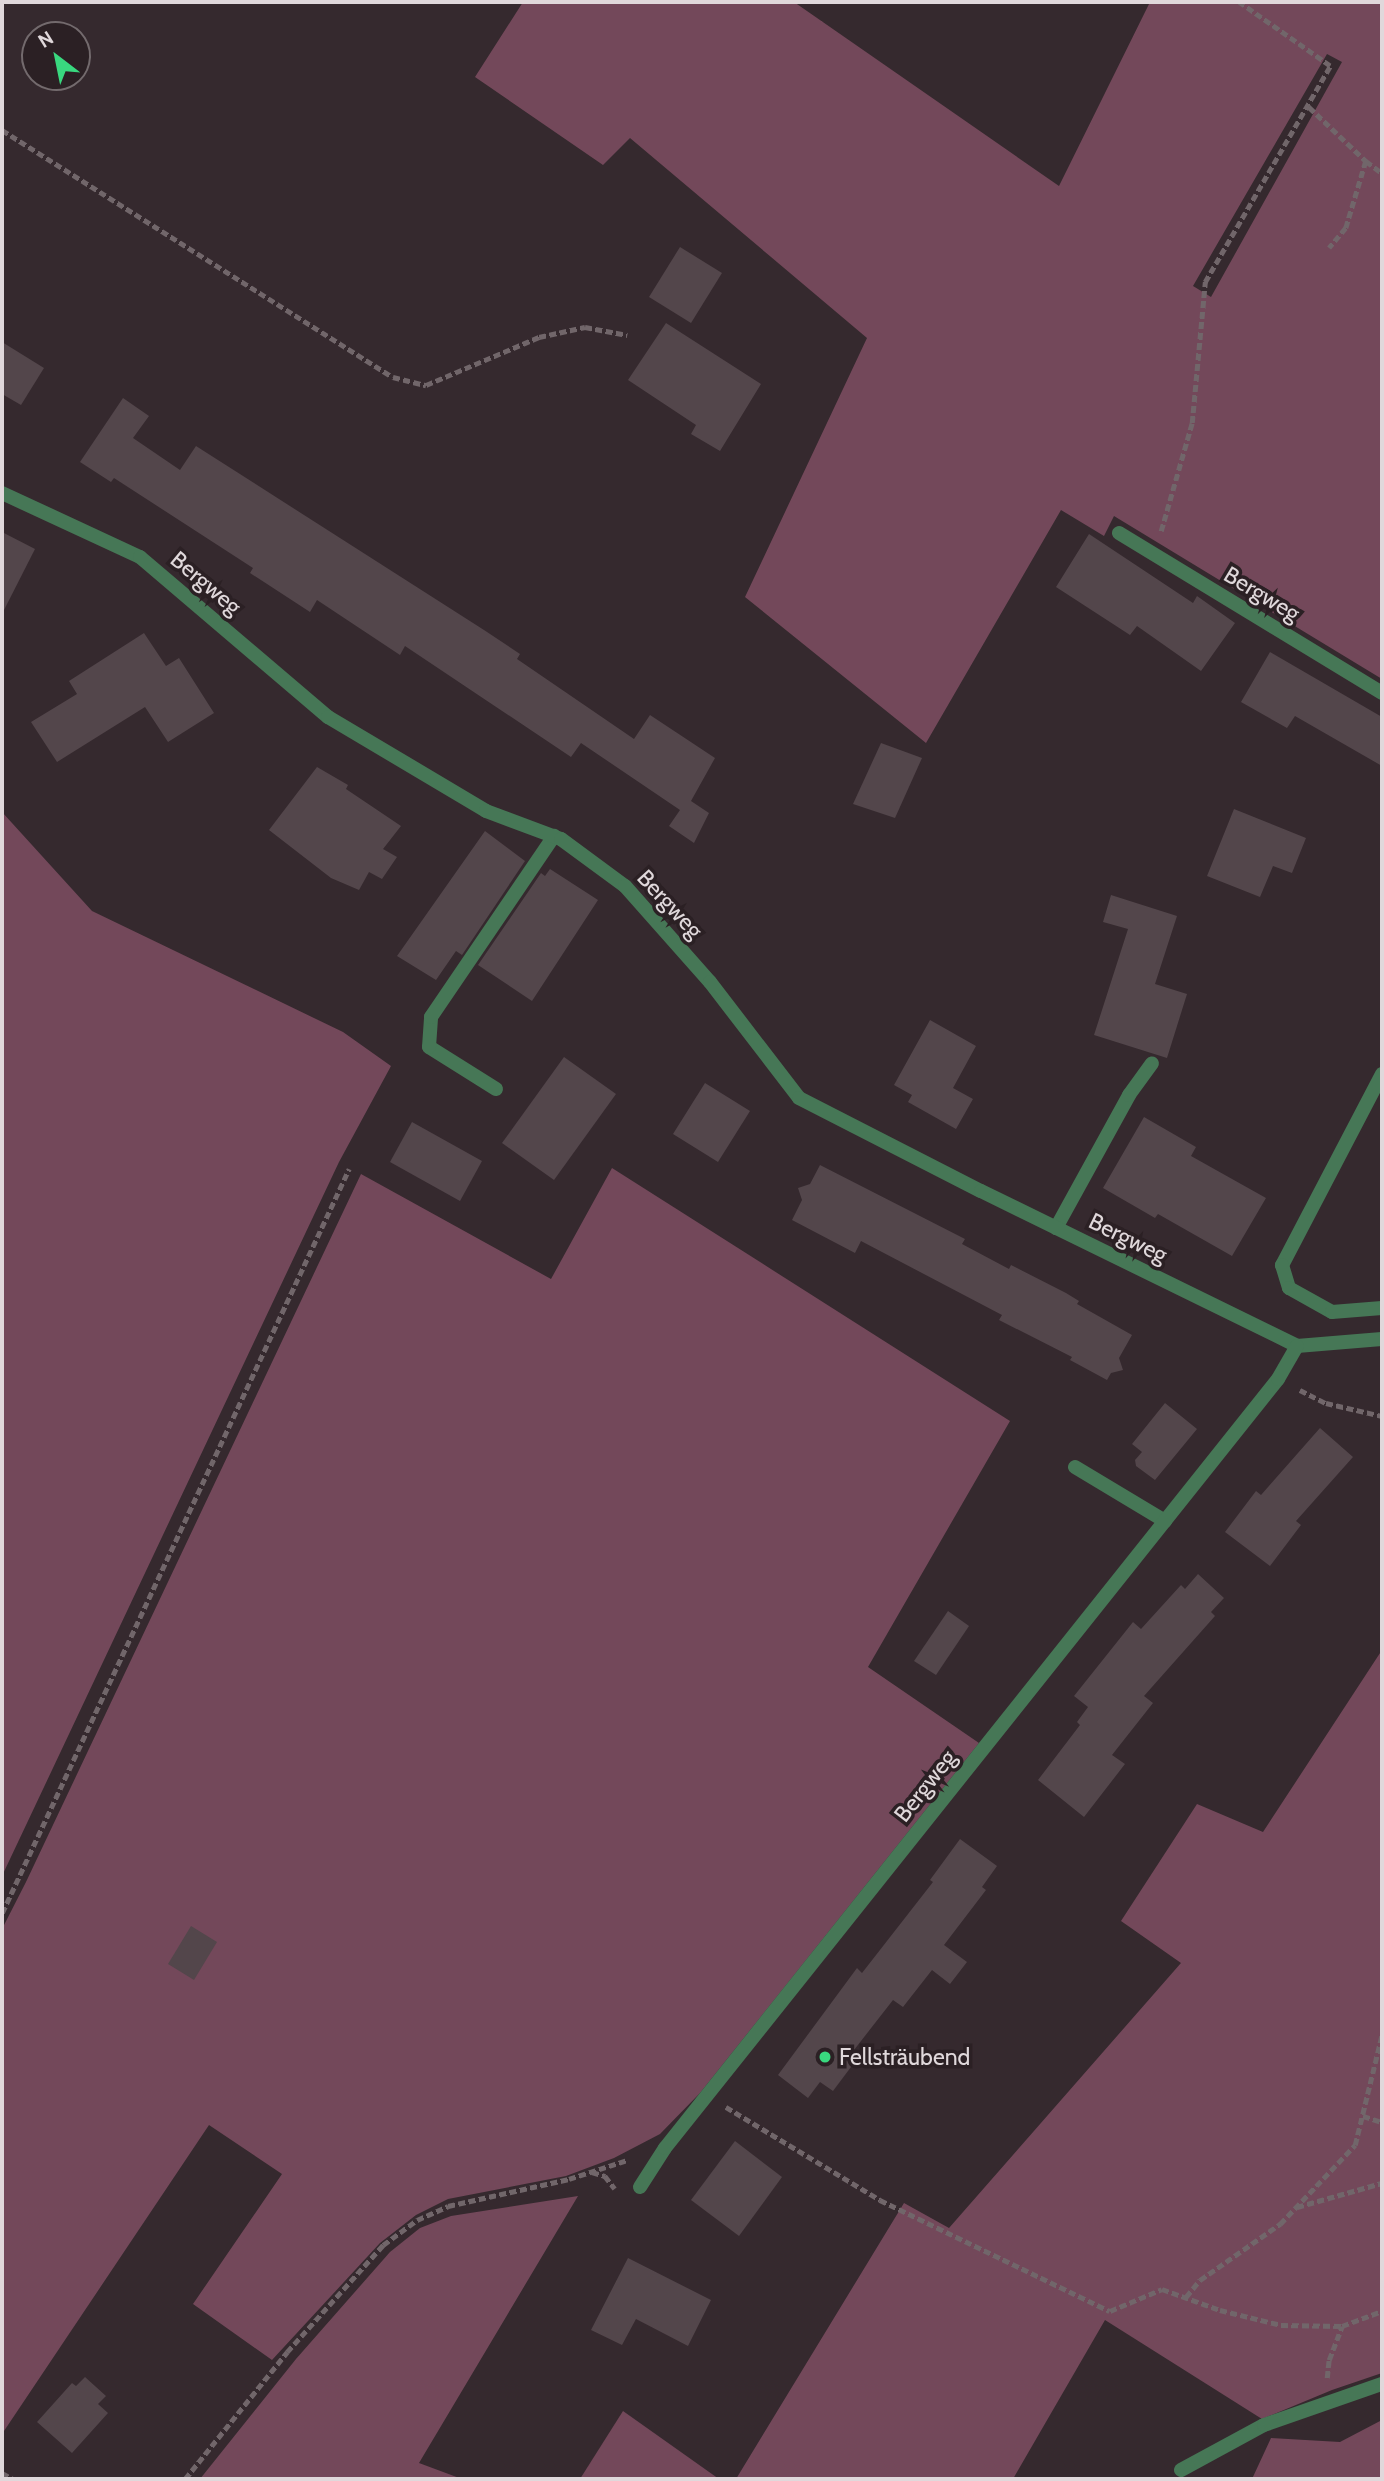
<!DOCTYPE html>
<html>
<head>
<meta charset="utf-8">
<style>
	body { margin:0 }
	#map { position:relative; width:1384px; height:2481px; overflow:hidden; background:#35292e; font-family:Cabin,sans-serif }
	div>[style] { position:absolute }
	.green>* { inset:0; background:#73485a }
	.building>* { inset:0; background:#53464b }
	.path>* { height:4.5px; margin-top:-2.25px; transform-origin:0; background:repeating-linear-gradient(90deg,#71666a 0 7px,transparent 0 10.5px) }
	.lane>* { height:14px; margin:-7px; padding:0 7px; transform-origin:7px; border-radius:7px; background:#467756 }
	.street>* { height:14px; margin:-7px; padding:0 7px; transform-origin:7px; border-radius:7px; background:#467756 }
	.dots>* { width:19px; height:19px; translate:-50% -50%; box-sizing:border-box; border:4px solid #2b2024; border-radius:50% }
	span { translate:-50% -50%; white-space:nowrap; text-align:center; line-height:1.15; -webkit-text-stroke:7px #2b2024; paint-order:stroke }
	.street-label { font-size:23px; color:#e0d8db }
	.poi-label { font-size:23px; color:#e0d8db }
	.left { translate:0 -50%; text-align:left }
	.frame { position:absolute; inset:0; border:4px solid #e0d8db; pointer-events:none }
	.north { position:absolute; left:21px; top:21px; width:70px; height:70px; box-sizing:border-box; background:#2b2024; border:2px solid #736a6d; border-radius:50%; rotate:328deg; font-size:19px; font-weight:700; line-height:28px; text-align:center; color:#e0d8db }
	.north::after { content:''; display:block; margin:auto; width:24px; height:32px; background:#39d87f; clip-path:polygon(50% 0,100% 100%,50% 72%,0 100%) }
</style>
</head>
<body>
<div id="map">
	<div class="green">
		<div style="clip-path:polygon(evenodd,523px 2px,794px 2px,1059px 186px,1150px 2px,1382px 2px,1382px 679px,1114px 516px,1104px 536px,1061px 510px,926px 743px,745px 597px,867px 338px,630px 138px,603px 165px,475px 77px,523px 2px,1327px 54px,1342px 62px,1211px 297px,1193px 286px,1327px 54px)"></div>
		<div style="clip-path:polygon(2px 812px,92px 911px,343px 1032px,391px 1066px,339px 1162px,2px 1876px)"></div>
		<div style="clip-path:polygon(612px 1168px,1010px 1421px,868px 1667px,979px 1743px,700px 2093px,660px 2134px,614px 2158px,566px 2176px,448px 2199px,416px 2215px,380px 2243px,272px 2360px,193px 2304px,282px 2174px,209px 2125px,2px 2434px,2px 1929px,26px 1882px,361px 1174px,551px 1279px)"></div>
		<div style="clip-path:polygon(1382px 1650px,1382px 2373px,1332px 2390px,1262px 2419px,1105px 2320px,1013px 2479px,736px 2479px,904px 2203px,949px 2228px,1181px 1963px,1121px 1921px,1197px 1804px,1263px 1832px)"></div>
		<div style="clip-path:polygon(578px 2196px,419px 2463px,462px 2479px,200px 2479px,296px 2359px,390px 2252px,420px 2228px,451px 2216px)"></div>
		<div style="clip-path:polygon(623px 2411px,719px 2479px,580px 2479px)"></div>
		<div style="clip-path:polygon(1382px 2420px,1382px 2479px,1252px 2479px,1271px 2438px,1340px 2442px)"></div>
	</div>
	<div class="building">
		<div style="clip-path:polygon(680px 247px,722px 273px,691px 323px,649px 297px)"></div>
		<div style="clip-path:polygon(666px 323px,761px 384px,720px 451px,691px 434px,696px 425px,628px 380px)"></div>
		<div style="clip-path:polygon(2px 342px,44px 368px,21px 405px,2px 394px)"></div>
		<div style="clip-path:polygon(123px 398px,149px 416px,133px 438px,180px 470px,196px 446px,484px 630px,520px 654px,517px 659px,634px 739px,650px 715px,715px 758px,691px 801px,709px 813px,694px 843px,669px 826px,680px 810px,581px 743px,571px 757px,405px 646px,400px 655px,317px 600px,310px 612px,250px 573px,253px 568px,114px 478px,111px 482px,80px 462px)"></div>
		<div style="clip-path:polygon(2px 532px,35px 549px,2px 614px)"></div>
		<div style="clip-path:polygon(1089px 534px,1193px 603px,1197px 596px,1235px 623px,1201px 671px,1137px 626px,1130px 635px,1056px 587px)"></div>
		<div style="clip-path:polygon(144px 633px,166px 666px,179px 658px,214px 713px,168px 742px,145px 707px,57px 762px,31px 722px,77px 694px,69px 681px)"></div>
		<div style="clip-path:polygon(1270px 652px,1382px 717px,1382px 766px,1295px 716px,1287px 728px,1241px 702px)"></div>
		<div style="clip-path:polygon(881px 743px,922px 758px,895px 818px,853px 804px)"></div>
		<div style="clip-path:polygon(317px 767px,348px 785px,346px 789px,401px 826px,383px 849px,397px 857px,382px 879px,369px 872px,359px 890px,331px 878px,269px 830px)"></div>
		<div style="clip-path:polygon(1234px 809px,1306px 838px,1292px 873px,1273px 866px,1260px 897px,1207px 876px)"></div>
		<div style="clip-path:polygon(485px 831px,525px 861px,462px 955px,456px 951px,436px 980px,397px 956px)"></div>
		<div style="clip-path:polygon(550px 869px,598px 900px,532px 1001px,478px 965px,541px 873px,545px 876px)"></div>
		<div style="clip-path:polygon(1111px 895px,1177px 916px,1155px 984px,1187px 994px,1167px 1058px,1094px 1035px,1128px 929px,1103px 922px)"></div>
		<div style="clip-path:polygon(930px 1020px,976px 1046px,953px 1088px,973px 1099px,956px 1129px,908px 1102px,912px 1095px,894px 1085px)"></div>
		<div style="clip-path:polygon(564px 1057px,616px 1094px,554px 1180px,502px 1143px)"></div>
		<div style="clip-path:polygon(705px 1083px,750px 1111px,718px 1162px,673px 1134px)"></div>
		<div style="clip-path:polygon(1144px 1117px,1196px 1147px,1191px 1156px,1266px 1198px,1232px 1256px,1158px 1214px,1155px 1218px,1103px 1188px)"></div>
		<div style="clip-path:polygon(412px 1122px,482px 1161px,460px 1201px,390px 1162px)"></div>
		<div style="clip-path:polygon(820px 1165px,965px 1239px,962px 1244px,1009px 1269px,1011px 1265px,1066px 1293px,1079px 1301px,1077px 1304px,1132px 1335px,1119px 1358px,1123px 1370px,1111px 1373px,1107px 1380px,1070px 1360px,1072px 1357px,999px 1320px,1002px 1315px,861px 1241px,855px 1253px,792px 1220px,802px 1200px,798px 1188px,810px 1184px)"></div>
		<div style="clip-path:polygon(1165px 1403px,1197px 1429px,1155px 1480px,1136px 1466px,1135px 1460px,1142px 1452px,1132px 1444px)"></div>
		<div style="clip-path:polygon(1320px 1428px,1353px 1457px,1296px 1521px,1301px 1525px,1270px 1566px,1225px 1532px,1256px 1491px,1261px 1495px)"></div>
		<div style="clip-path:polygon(1198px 1574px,1224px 1598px,1211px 1612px,1215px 1616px,1144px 1696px,1153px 1703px,1112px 1755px,1125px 1764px,1084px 1817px,1038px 1780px,1080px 1725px,1077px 1722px,1088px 1707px,1074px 1696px,1133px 1622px,1141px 1629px,1181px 1585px,1185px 1589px)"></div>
		<div style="clip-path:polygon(948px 1611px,969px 1626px,936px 1675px,914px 1661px)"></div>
		<div style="clip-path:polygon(960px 1839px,997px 1866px,982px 1887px,986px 1890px,944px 1945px,967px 1962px,950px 1984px,932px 1970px,903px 2007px,893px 2000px,854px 2050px,860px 2055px,833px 2091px,820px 2082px,808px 2098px,778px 2075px,857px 1968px,862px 1973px,933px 1882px,930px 1880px)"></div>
		<div style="clip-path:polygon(191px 1926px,217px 1942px,194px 1980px,168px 1964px)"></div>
		<div style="clip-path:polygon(735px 2141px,782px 2177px,739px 2236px,691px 2200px)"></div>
		<div style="clip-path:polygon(628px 2258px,711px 2300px,688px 2346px,636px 2319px,622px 2345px,591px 2330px)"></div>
		<div style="clip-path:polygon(85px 2377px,106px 2396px,98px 2404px,108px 2413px,72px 2453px,37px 2422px,72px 2383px,76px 2386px)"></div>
	</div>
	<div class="path">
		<div style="left:1309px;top:107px;width:79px;rotate:43.5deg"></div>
		<div style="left:1366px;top:161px;width:70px;rotate:106.6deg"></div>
		<div style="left:1346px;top:228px;width:26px;rotate:130deg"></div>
		<div style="left:2px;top:130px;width:462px;rotate:32.3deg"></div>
		<div style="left:393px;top:377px;width:34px;rotate:14deg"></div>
		<div style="left:426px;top:385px;width:123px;rotate:-23deg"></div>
		<div style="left:539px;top:337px;width:47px;rotate:-12.3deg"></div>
		<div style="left:585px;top:327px;width:43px;rotate:10.8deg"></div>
		<div style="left:1366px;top:161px;width:20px;rotate:37deg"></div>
		<div style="left:1161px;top:531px;width:112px;rotate:-74deg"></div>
		<div style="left:1192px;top:423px;width:142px;rotate:-84.7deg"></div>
		<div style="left:1205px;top:282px;width:250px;rotate:-59.9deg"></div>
		<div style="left:1330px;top:66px;width:111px;rotate:-144.9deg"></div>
		<div style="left:1300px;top:1390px;width:29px;rotate:27deg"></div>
		<div style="left:1326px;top:1403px;width:57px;rotate:13.1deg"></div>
		<div style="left:2px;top:1913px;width:821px;rotate:-65deg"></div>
		<div style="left:726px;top:2107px;width:180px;rotate:31.1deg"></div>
		<div style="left:880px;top:2200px;width:255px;rotate:25.8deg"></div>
		<div style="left:1110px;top:2311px;width:56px;rotate:-22.9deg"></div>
		<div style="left:1162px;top:2289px;width:62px;rotate:19.9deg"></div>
		<div style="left:1220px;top:2310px;width:63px;rotate:13.8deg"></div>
		<div style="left:1281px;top:2325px;width:61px;rotate:0.9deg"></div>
		<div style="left:1342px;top:2326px;width:43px;rotate:-20.6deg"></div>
		<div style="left:1363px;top:2116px;width:20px;rotate:18deg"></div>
		<div style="left:592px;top:2172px;width:14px;rotate:17deg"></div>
		<div style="left:605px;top:2176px;width:16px;rotate:52deg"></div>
		<div style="left:1297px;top:2207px;width:88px;rotate:-15.8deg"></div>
		<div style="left:1186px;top:2297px;width:22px;rotate:-51deg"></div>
		<div style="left:1200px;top:2280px;width:98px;rotate:-35deg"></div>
		<div style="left:1280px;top:2224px;width:109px;rotate:-46.5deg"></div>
		<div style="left:1355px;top:2145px;width:114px;rotate:-76.3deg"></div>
		<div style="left:1327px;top:2378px;width:18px;rotate:-84deg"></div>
		<div style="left:1329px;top:2360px;width:36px;rotate:-69deg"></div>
		<div style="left:2px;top:2473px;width:13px;rotate:29deg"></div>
		<div style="left:185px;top:2479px;width:163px;rotate:-51.2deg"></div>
		<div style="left:287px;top:2352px;width:144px;rotate:-48.1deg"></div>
		<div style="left:383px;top:2245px;width:42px;rotate:-36.3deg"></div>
		<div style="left:417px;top:2220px;width:34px;rotate:-24deg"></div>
		<div style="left:448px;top:2206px;width:124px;rotate:-12.6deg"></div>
		<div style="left:569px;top:2179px;width:61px;rotate:-18.1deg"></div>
	</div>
	<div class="lane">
		<div style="left:496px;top:1089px;width:79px;rotate:-147.9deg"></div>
		<div style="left:429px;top:1047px;width:30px;rotate:-86deg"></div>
		<div style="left:431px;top:1017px;width:219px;rotate:-55.8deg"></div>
		<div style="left:1056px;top:1228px;width:152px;rotate:-61.2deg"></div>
		<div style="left:1129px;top:1095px;width:39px;rotate:-54deg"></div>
		<div style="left:1075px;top:1467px;width:105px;rotate:31deg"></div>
		<div style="left:1181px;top:2470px;width:94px;rotate:-28.5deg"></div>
		<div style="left:1264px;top:2425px;width:125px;rotate:-19.2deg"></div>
	</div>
	<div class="street">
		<div style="left:2px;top:493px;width:152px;rotate:24.9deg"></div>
		<div style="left:140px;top:557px;width:247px;rotate:40.4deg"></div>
		<div style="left:328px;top:717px;width:184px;rotate:30.7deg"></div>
		<div style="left:486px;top:811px;width:80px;rotate:20.5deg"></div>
		<div style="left:561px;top:839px;width:79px;rotate:36.3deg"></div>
		<div style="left:625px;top:886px;width:128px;rotate:48.5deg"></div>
		<div style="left:710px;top:982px;width:146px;rotate:52.5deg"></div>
		<div style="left:799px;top:1098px;width:204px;rotate:27.1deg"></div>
		<div style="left:981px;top:1191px;width:352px;rotate:26.1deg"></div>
		<div style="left:1297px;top:1346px;width:85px;rotate:-4.7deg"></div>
		<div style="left:1119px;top:533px;width:308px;rotate:31.3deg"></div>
		<div style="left:1382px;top:1074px;width:216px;rotate:117.6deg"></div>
		<div style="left:1282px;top:1265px;width:24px;rotate:73deg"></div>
		<div style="left:1289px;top:1288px;width:49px;rotate:29.2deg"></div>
		<div style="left:1332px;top:1312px;width:50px;rotate:-4.6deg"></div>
		<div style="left:640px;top:2187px;width:46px;rotate:-57.3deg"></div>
		<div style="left:665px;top:2148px;width:983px;rotate:-51.44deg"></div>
		<div style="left:1278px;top:1379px;width:38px;rotate:-60deg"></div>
	</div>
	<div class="dots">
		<div style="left:825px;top:2057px;background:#39d87f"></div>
	</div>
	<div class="street-label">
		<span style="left:206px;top:583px;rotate:40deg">Bergweg</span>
		<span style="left:1262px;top:594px;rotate:31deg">Bergweg</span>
		<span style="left:670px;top:904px;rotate:47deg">Bergweg</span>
		<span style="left:1128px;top:1238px;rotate:26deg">Bergweg</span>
		<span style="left:925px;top:1786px;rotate:-52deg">Bergweg</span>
	</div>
	<div class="poi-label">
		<span class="left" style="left:839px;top:2057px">Fellsträubend</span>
	</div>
	<div class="frame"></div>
	<div class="north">N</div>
</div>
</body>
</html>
